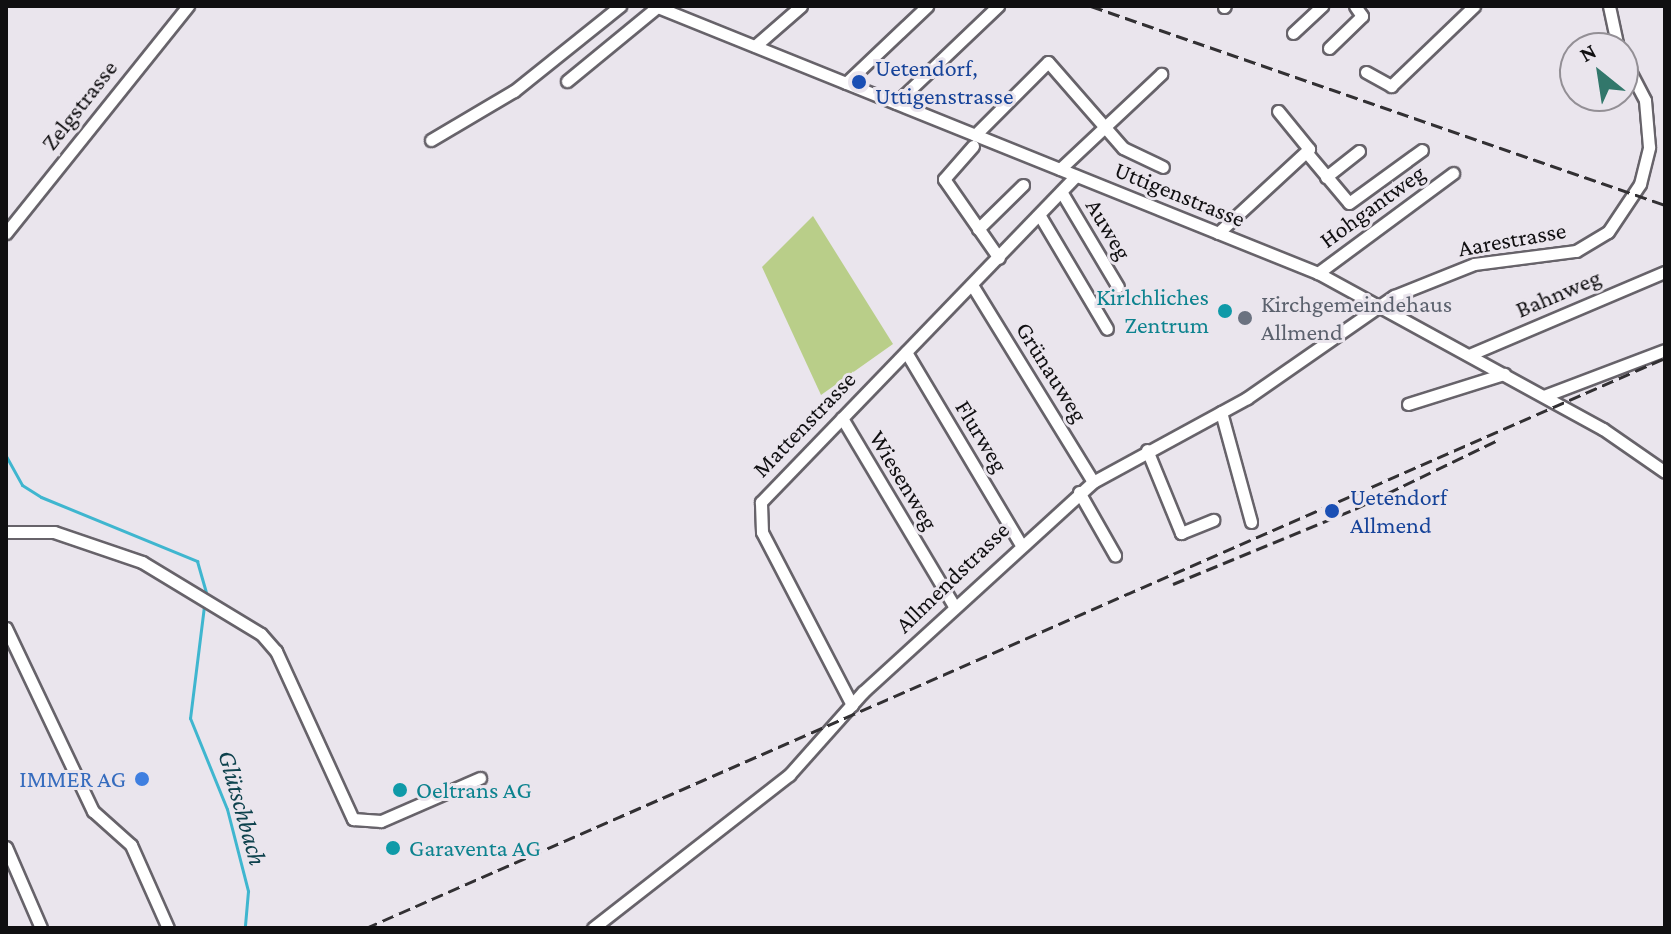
<!DOCTYPE html>
<html>
<head>
<meta charset="utf-8">
<style>
	body { margin:0 }
	#map { position:relative; width:1671px; height:934px; overflow:hidden; background:#eae5ed; font-family:"Crimson Pro",serif }
	div>[style] { position:absolute }
	.green>* { inset:0; background:#b9ce89 }
	.stream>* { height:3px; margin:-1.5px; padding:0 1.5px; transform-origin:1.5px; border-radius:1.5px; background:#3fb6cf }
	.roads { filter:drop-shadow(2px 0 #67636a) drop-shadow(-2px 0 #67636a) drop-shadow(0 2px #67636a) drop-shadow(0 -2px #67636a) }
	.minor>* { height:11px; margin:-5.5px; padding:0 5.5px; transform-origin:5.5px; border-radius:5.5px; background:#fff }
	.rail>* { height:3px; margin-top:-1.5px; transform-origin:0; background:repeating-linear-gradient(90deg,#323033 0 12px,transparent 0 18px) }
	.dots>* { width:22px; height:22px; translate:-50% -50%; box-sizing:border-box; border:4px solid #eae5ed; border-radius:50% }
	span { translate:-50% -50%; white-space:nowrap; text-align:center; line-height:1.15; -webkit-text-stroke:6px #eae5ed; paint-order:stroke }
	.transit-label { font-size:24px; color:#164399 }
	.left { translate:0 -50%; text-align:left }
	.street-label { font-size:24px; color:#100f11 }
	.culture-label { font-size:24px; color:#0d838f }
	.right { translate:-100% -50%; text-align:right }
	.worship-label { font-size:24px; color:#5b616d }
	.shop-label { font-size:24px; color:#366cbe }
	.water-label { font-size:26px; color:#0e424d; font-style:italic }
	.frame { position:absolute; inset:0; border:8px solid #100f11; pointer-events:none }
	.north { position:absolute; left:1559px; top:32px; width:80px; height:80px; box-sizing:border-box; background:#eae5ed; border:2px solid #938f95; border-radius:50%; rotate:330deg; font-size:22px; font-weight:700; line-height:32px; text-align:center; color:#100f11 }
	.north::after { content:''; display:block; margin:auto; width:28px; height:36px; background:#32776b; clip-path:polygon(50% 0,100% 100%,50% 72%,0 100%) }
</style>
</head>
<body>
<div id="map">
	<div class="green">
		<div style="clip-path:polygon(813px 216px,893px 344px,821px 395px,762px 267px)"></div>
	</div>
	<div class="stream">
		<div style="left:6px;top:456px;width:33px;rotate:61deg"></div>
		<div style="left:22px;top:485px;width:22px;rotate:32deg"></div>
		<div style="left:41px;top:497px;width:169px;rotate:22.3deg"></div>
		<div style="left:197px;top:561px;width:32px;rotate:74deg"></div>
		<div style="left:204px;top:606px;width:113px;rotate:97.1deg"></div>
		<div style="left:190px;top:718px;width:98px;rotate:67.9deg"></div>
		<div style="left:227px;top:809px;width:85px;rotate:75.6deg"></div>
		<div style="left:248px;top:891px;width:37px;rotate:95deg"></div>
	</div>
	<div class="roads">
		<div class="minor">
			<div style="left:655px;top:6px;width:715px;rotate:21.94deg"></div>
			<div style="left:1318px;top:273px;width:325px;rotate:28.7deg"></div>
			<div style="left:1603px;top:429px;width:75px;rotate:34.7deg"></div>
			<div style="left:1609px;top:6px;width:43px;rotate:77.9deg"></div>
			<div style="left:1224px;top:7px;width:1px;rotate:-45deg"></div>
			<div style="left:1293px;top:33px;width:40px;rotate:-43deg"></div>
			<div style="left:755px;top:46px;width:61px;rotate:-41deg"></div>
			<div style="left:1329px;top:48px;width:46px;rotate:-44.1deg"></div>
			<div style="left:1362px;top:16px;width:12px;rotate:-125deg"></div>
			<div style="left:1366px;top:72px;width:29px;rotate:29deg"></div>
			<div style="left:1391px;top:86px;width:115px;rotate:-43.9deg"></div>
			<div style="left:567px;top:81px;width:117px;rotate:-39.4deg"></div>
			<div style="left:846px;top:83px;width:112px;rotate:-43.5deg"></div>
			<div style="left:896px;top:103px;width:141px;rotate:-43.6deg"></div>
			<div style="left:975px;top:135px;width:103px;rotate:-45deg"></div>
			<div style="left:1048px;top:62px;width:114px;rotate:48.9deg"></div>
			<div style="left:1123px;top:148px;width:44px;rotate:25.4deg"></div>
			<div style="left:431px;top:140px;width:96px;rotate:-30.6deg"></div>
			<div style="left:514px;top:91px;width:136px;rotate:-38.7deg"></div>
			<div style="left:973px;top:146px;width:44px;rotate:131.3deg"></div>
			<div style="left:944px;top:179px;width:96px;rotate:55.2deg"></div>
			<div style="left:1307px;top:153px;width:65px;rotate:50deg"></div>
			<div style="left:1349px;top:203px;width:90px;rotate:-36deg"></div>
			<div style="left:1060px;top:169px;width:139px;rotate:-43.2deg"></div>
			<div style="left:1326px;top:177px;width:42px;rotate:-38.2deg"></div>
			<div style="left:1062px;top:193px;width:109px;rotate:59.2deg"></div>
			<div style="left:1040px;top:216px;width:131px;rotate:59.3deg"></div>
			<div style="left:978px;top:229px;width:63px;rotate:-44.4deg"></div>
			<div style="left:6px;top:233px;width:291px;rotate:-51.3deg"></div>
			<div style="left:1218px;top:233px;width:124px;rotate:-42.7deg"></div>
			<div style="left:1309px;top:149px;width:49px;rotate:-129.2deg"></div>
			<div style="left:1318px;top:273px;width:168px;rotate:-36.5deg"></div>
			<div style="left:972px;top:285px;width:231px;rotate:58.4deg"></div>
			<div style="left:906px;top:352px;width:222px;rotate:59.2deg"></div>
			<div style="left:1469px;top:355px;width:213px;rotate:-23deg"></div>
			<div style="left:1544px;top:396px;width:129px;rotate:-20.8deg"></div>
			<div style="left:1408px;top:404px;width:101px;rotate:-17.4deg"></div>
			<div style="left:1221px;top:412px;width:114px;rotate:74.7deg"></div>
			<div style="left:842px;top:418px;width:219px;rotate:59.2deg"></div>
			<div style="left:1147px;top:450px;width:90px;rotate:67.7deg"></div>
			<div style="left:1181px;top:533px;width:35px;rotate:-22deg"></div>
			<div style="left:1079px;top:492px;width:73px;rotate:60.3deg"></div>
			<div style="left:6px;top:532px;width:48px"></div>
			<div style="left:54px;top:532px;width:93px;rotate:18.8deg"></div>
			<div style="left:142px;top:562px;width:139px;rotate:31.2deg"></div>
			<div style="left:261px;top:634px;width:23px;rotate:49deg"></div>
			<div style="left:276px;top:651px;width:185px;rotate:65.4deg"></div>
			<div style="left:353px;top:819px;width:28px;rotate:4deg"></div>
			<div style="left:381px;top:821px;width:108px;rotate:-23.5deg"></div>
			<div style="left:6px;top:628px;width:203px;rotate:64.6deg"></div>
			<div style="left:93px;top:811px;width:51px;rotate:41.8deg"></div>
			<div style="left:131px;top:845px;width:91px;rotate:66deg"></div>
			<div style="left:852px;top:705px;width:195px;rotate:-117.5deg"></div>
			<div style="left:762px;top:532px;width:30px;rotate:-92deg"></div>
			<div style="left:761px;top:502px;width:453px;rotate:-46deg"></div>
			<div style="left:6px;top:847px;width:88px;rotate:66.6deg"></div>
			<div style="left:593px;top:928px;width:249px;rotate:-38deg"></div>
			<div style="left:789px;top:775px;width:111px;rotate:-48.3deg"></div>
			<div style="left:863px;top:692px;width:311px;rotate:-42.4deg"></div>
			<div style="left:1093px;top:482px;width:175px;rotate:-28.6deg"></div>
			<div style="left:1247px;top:398px;width:179px;rotate:-34.8deg"></div>
			<div style="left:1394px;top:296px;width:86px;rotate:-21.8deg"></div>
			<div style="left:1474px;top:264px;width:103px;rotate:-7.3deg"></div>
			<div style="left:1576px;top:251px;width:37px;rotate:-31deg"></div>
			<div style="left:1608px;top:232px;width:58px;rotate:-56.3deg"></div>
			<div style="left:1640px;top:184px;width:38px;rotate:-76deg"></div>
			<div style="left:1649px;top:147px;width:47px;rotate:-94.9deg"></div>
			<div style="left:1645px;top:100px;width:47px;rotate:-117.6deg"></div>
		</div>
	</div>
	<div class="rail">
		<div style="left:1091px;top:6px;width:608px;rotate:19.12deg"></div>
		<div style="left:1173px;top:584px;width:197px;rotate:-22.4deg"></div>
		<div style="left:1355px;top:509px;width:159px;rotate:-25.8deg"></div>
		<div style="left:366px;top:928px;width:1419px;rotate:-23.69deg"></div>
	</div>
	<div class="dots">
		<div style="left:859px;top:82px;background:#1a4fb4"></div>
		<div style="left:1225px;top:311px;background:#0f9aa8"></div>
		<div style="left:1245px;top:318px;background:#6b7280"></div>
		<div style="left:1332px;top:511px;background:#1a4fb4"></div>
		<div style="left:142px;top:779px;background:#3f7fe0"></div>
		<div style="left:400px;top:790px;background:#0f9aa8"></div>
		<div style="left:393px;top:848px;background:#0f9aa8"></div>
	</div>
	<div class="transit-label">
		<span class="left" style="left:875px;top:82px">Uetendorf,<br>Uttigenstrasse</span>
		<span class="left" style="left:1350px;top:511px">Uetendorf<br>Allmend</span>
	</div>
	<div class="street-label">
		<span style="left:79px;top:105px;rotate:-52deg">Zelgstrasse</span>
		<span style="left:1180px;top:194px;rotate:22deg">Uttigenstrasse</span>
		<span style="left:1372px;top:206px;rotate:-36deg">Hohgantweg</span>
		<span style="left:1109px;top:229px;rotate:59deg">Auweg</span>
		<span style="left:1512px;top:239px;rotate:-10deg">Aarestrasse</span>
		<span style="left:1558px;top:293px;rotate:-23deg">Bahnweg</span>
		<span style="left:1052px;top:372px;rotate:58deg">Grünauweg</span>
		<span style="left:804px;top:424px;rotate:-46deg">Mattenstrasse</span>
		<span style="left:982px;top:436px;rotate:59deg">Flurweg</span>
		<span style="left:904px;top:480px;rotate:59deg">Wiesenweg</span>
		<span style="left:952px;top:577px;rotate:-44deg">Allmendstrasse</span>
	</div>
	<div class="culture-label">
		<span class="right" style="left:1209px;top:311px">Kirlchliches<br>Zentrum</span>
		<span class="left" style="left:416px;top:790px">Oeltrans AG</span>
		<span class="left" style="left:409px;top:848px">Garaventa AG</span>
	</div>
	<div class="worship-label">
		<span class="left" style="left:1261px;top:318px">Kirchgemeindehaus<br>Allmend</span>
	</div>
	<div class="shop-label">
		<span class="right" style="left:126px;top:779px">IMMER AG</span>
	</div>
	<div class="water-label">
		<span style="left:242px;top:808px;rotate:74deg">Glütschbach</span>
	</div>
	<div class="frame"></div>
	<div class="north">N</div>
</div>
</body>
</html>
